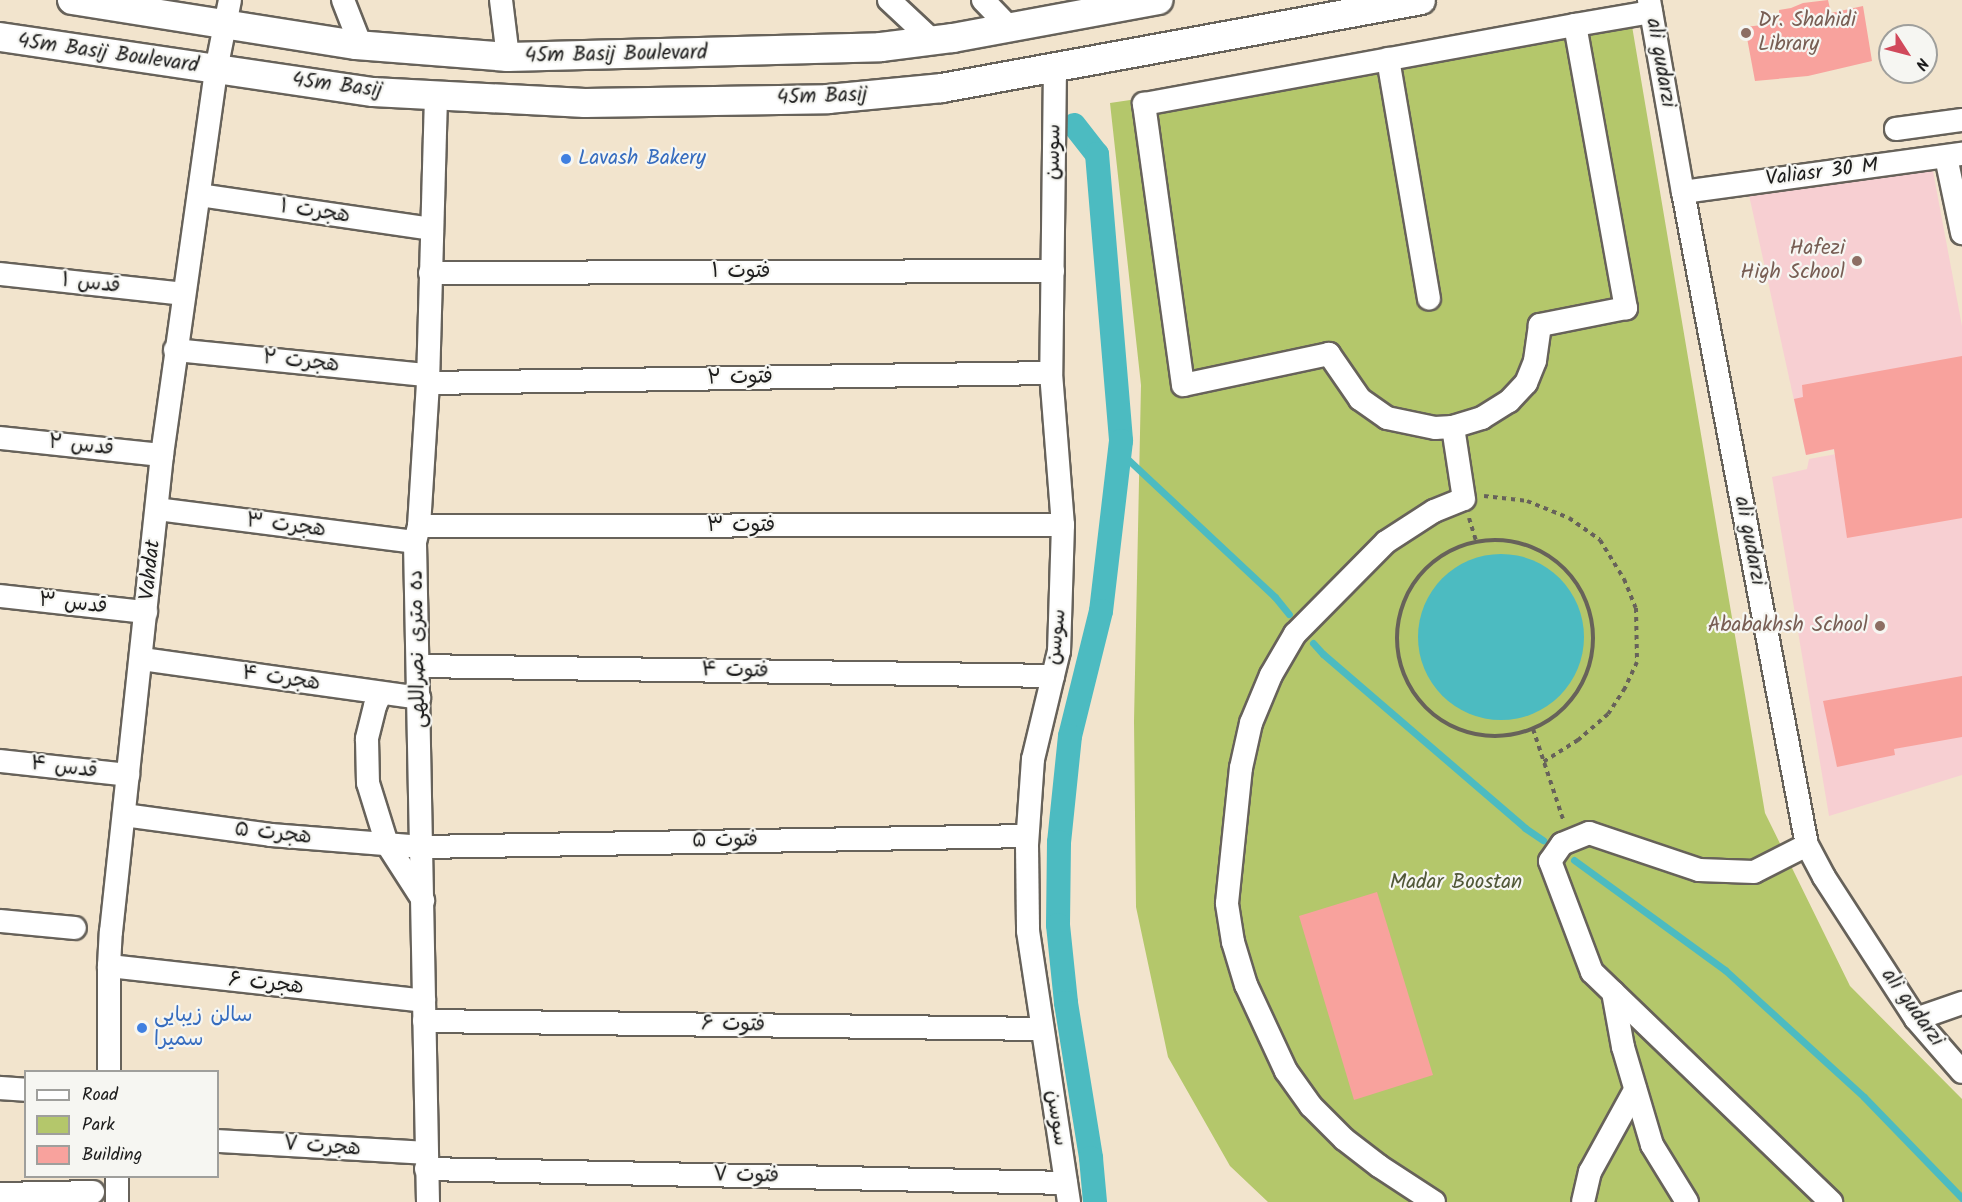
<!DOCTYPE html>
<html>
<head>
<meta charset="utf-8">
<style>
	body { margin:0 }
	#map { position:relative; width:1962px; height:1202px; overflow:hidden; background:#f2e4cd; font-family:Kalam,"Playpen Sans Arabic",sans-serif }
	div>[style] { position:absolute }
	.built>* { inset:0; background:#f7cfd2 }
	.green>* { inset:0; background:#b4c76b }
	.water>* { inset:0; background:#4cbbc1 }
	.round { border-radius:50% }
	.stream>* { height:7px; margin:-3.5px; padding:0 3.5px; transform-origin:3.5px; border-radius:3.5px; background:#4cbbc1 }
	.canal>* { height:24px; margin:-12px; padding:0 12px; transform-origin:12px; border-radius:12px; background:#4cbbc1 }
	.building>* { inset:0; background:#f8a29d }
	.path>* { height:4px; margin-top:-2px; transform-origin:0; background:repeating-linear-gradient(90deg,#67625a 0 4.5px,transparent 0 9px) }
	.path>.ring { margin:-2px; padding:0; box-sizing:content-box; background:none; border:4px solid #67625a; border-radius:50% }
	.roads { filter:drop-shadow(2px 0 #67625a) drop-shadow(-2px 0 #67625a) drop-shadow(0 2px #67625a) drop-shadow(0 -2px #67625a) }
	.minor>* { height:22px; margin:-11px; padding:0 11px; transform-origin:11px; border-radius:11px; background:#fff }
	.major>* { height:28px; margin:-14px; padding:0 14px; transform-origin:14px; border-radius:14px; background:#fff }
	.dots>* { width:16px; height:16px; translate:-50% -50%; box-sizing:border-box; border:3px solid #f6f6f2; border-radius:50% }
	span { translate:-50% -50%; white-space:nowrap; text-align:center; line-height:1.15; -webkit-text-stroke:4.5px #f6f6f2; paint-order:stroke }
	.education-label { font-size:21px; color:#785e54 }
	.left { translate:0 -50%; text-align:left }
	.right { translate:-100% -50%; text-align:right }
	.street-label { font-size:21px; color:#1c1c1c }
	.shop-label { font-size:21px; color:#366cbe }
	.park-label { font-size:21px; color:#515838 }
	.legend { position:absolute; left:24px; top:1070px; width:195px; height:108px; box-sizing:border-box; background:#f6f6f2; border:2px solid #9f9f9c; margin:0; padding:8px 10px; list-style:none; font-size:18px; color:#1c1c1c }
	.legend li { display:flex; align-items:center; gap:12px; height:30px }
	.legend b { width:30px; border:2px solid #9f9f9c }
	.north { position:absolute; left:1878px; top:24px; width:60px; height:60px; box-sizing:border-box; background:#f6f6f2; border:2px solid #9f9f9c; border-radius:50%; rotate:126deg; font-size:16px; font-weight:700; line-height:24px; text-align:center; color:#1c1c1c }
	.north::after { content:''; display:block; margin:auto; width:21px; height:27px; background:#d1495b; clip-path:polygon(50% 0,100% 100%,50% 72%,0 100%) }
</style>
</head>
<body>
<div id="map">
	<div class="built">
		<div style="clip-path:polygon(1932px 166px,1962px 326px,1962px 424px,1806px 455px,1749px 195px)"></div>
		<div style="clip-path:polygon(1962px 431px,1962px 775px,1829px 816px,1772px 477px,1807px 469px,1809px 459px)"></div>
	</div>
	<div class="green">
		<div style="clip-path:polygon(1632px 26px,1765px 813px,1850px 986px,1962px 1099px,1962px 1202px,1268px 1202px,1230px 1166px,1168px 1057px,1136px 907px,1134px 721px,1141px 385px,1110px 103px)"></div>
	</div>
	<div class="water">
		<div class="round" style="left:1418px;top:554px;width:166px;height:166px"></div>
	</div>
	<div class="stream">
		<div style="left:1120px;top:452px;width:212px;rotate:43.1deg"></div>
		<div style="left:1275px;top:597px;width:22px;rotate:51deg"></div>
		<div style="left:1313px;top:643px;width:15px;rotate:48deg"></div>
		<div style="left:1323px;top:654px;width:267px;rotate:40.7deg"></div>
		<div style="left:1525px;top:828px;width:22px;rotate:34deg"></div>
		<div style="left:1574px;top:860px;width:187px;rotate:36.1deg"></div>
		<div style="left:1725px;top:970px;width:188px;rotate:42.4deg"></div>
		<div style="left:1864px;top:1097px;width:141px;rotate:45.9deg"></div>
	</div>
	<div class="canal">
		<div style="left:1074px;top:125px;width:37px;rotate:52deg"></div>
		<div style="left:1097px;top:154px;width:288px;rotate:85.2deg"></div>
		<div style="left:1121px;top:441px;width:171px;rotate:96.7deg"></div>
		<div style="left:1101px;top:611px;width:129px;rotate:103.9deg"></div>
		<div style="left:1070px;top:736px;width:107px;rotate:95.9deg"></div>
		<div style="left:1059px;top:842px;width:83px;rotate:90.7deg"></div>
		<div style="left:1058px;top:925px;width:78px;rotate:84.1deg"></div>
		<div style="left:1066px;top:1003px;width:157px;rotate:80.8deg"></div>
		<div style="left:1091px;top:1158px;width:44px;rotate:84.8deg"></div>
	</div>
	<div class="building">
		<div style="clip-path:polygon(1828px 0,1831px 13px,1863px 6px,1872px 61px,1808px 76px,1755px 81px,1745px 27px,1779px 23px,1779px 10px,1791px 8px,1803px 3px)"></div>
		<div style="clip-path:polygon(1962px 356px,1962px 518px,1847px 538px,1834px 449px,1806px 455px,1794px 399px,1803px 397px,1802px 385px)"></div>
		<div style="clip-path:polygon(1962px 676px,1962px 737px,1894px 749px,1895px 755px,1837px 767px,1823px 701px)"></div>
		<div style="clip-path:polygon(1377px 892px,1433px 1075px,1354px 1100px,1299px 916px)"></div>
	</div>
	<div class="path">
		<div style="left:1484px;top:496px;width:43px;rotate:6.6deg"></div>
		<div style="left:1527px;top:501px;width:45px;rotate:22deg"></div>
		<div style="left:1569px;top:518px;width:38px;rotate:35deg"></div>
		<div style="left:1600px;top:540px;width:46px;rotate:58.4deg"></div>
		<div style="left:1624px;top:579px;width:31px;rotate:68deg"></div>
		<div style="left:1636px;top:608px;width:54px;rotate:88.9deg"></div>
		<div style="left:1637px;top:662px;width:29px;rotate:115deg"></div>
		<div style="left:1625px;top:688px;width:31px;rotate:123deg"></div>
		<div style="left:1608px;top:714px;width:40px;rotate:139deg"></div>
		<div style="left:1578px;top:740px;width:41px;rotate:147.8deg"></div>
		<div style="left:1469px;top:518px;width:24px;rotate:73deg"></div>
		<div class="ring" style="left:1397px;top:540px;width:192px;height:192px"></div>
		<div style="left:1533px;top:729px;width:95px;rotate:71.6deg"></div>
	</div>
	<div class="roads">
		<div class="minor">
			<div style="left:343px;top:0;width:49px;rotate:68.6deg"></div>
			<div style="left:501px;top:0;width:57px;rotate:83deg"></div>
			<div style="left:889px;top:0;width:60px;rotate:43deg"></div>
			<div style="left:983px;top:0;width:37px;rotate:46deg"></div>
			<div style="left:1649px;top:0;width:195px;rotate:80deg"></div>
			<div style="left:1683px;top:192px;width:665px;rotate:79.25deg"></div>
			<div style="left:1807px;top:845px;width:36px;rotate:62deg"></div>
			<div style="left:1824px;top:877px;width:169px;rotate:57.1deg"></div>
			<div style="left:1916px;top:1019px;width:70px;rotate:49deg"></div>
			<div style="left:1575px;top:25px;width:288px;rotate:79.8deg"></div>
			<div style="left:1626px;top:308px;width:88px;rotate:168.8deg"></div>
			<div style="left:1540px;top:325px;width:36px;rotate:98deg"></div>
			<div style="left:1535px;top:361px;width:24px;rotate:112deg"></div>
			<div style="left:1526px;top:383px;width:25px;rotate:133deg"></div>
			<div style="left:1509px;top:401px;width:32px;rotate:148deg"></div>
			<div style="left:1482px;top:418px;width:30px;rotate:163deg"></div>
			<div style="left:1453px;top:427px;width:18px;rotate:177deg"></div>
			<div style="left:1435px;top:428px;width:49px;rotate:-168.2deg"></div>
			<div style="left:1387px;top:418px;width:33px;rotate:-145deg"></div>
			<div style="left:1360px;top:399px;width:55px;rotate:-124.6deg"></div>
			<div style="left:1329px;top:354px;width:149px;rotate:168deg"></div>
			<div style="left:1183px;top:385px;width:284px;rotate:-97.9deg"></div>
			<div style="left:1144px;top:104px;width:438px;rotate:-10.4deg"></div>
			<div style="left:1575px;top:25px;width:77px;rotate:-9.7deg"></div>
			<div style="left:1388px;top:59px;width:243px;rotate:80.3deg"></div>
			<div style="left:1055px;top:67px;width:306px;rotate:90.7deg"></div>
			<div style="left:1051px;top:373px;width:152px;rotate:85.5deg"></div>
			<div style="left:1063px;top:525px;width:126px;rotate:91.8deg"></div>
			<div style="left:1059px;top:651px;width:111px;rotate:103.5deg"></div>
			<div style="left:1033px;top:759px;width:86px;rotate:94deg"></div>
			<div style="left:1027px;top:845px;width:86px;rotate:89.3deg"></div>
			<div style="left:1028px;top:931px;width:274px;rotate:81.4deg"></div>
			<div style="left:1896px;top:129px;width:67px;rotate:-7.8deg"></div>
			<div style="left:1946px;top:157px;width:78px;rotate:78.1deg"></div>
			<div style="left:1683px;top:192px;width:282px;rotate:-7.8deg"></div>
			<div style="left:199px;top:195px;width:234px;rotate:8.3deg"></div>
			<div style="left:430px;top:273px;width:623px;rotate:-0.18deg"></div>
			<div style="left:0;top:274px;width:184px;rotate:6.2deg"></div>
			<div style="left:175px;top:350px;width:253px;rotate:5.7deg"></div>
			<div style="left:428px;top:383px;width:623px;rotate:-0.92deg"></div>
			<div style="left:0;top:438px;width:163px;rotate:6deg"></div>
			<div style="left:157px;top:509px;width:260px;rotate:7.3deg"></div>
			<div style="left:419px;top:526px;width:644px;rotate:-0.09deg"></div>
			<div style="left:0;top:596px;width:147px;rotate:6.3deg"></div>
			<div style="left:142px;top:659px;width:280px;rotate:8deg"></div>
			<div style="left:418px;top:666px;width:635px;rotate:0.9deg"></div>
			<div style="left:381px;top:693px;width:14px;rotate:115deg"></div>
			<div style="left:375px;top:706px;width:34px;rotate:104deg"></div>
			<div style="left:367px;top:739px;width:44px;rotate:88.7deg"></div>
			<div style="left:368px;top:783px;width:64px;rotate:72.7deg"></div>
			<div style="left:387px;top:844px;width:67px;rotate:57.3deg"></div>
			<div style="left:0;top:761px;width:129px;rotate:6.2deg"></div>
			<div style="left:124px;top:815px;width:148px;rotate:7.7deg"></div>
			<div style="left:271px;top:835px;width:152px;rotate:4.5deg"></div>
			<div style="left:423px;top:847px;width:604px;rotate:-1.04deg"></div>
			<div style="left:1807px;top:845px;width:59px;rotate:153deg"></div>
			<div style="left:1754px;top:872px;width:55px;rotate:-177.9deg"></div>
			<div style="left:1699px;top:870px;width:116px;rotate:-161.4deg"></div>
			<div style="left:1589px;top:833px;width:29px;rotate:158deg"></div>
			<div style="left:1562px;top:844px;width:21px;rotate:125deg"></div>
			<div style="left:1550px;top:861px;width:119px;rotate:69.3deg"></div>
			<div style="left:1592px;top:972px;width:332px;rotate:43.9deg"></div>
			<div style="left:0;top:921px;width:75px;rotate:5.3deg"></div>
			<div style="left:109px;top:966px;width:317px;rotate:6.3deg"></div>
			<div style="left:1613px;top:992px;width:56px;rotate:79.7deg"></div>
			<div style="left:1623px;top:1047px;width:102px;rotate:73.5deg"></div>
			<div style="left:1652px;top:1145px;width:67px;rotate:58.4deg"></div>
			<div style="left:1916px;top:1019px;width:49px;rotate:-19.2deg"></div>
			<div style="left:424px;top:1021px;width:618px;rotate:0.74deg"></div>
			<div style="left:109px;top:1072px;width:106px;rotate:-90deg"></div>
			<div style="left:109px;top:966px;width:34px;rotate:-87deg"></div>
			<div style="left:111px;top:932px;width:480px;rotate:-83.9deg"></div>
			<div style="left:162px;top:455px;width:389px;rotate:-82deg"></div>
			<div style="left:216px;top:70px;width:71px;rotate:-78.7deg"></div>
			<div style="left:0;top:1088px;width:26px;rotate:4deg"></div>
			<div style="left:218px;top:1141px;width:208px;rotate:3.3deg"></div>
			<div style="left:426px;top:1169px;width:640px;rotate:1.25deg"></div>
			<div style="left:117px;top:1176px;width:26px;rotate:90deg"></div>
			<div style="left:0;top:1194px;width:93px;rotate:-1.2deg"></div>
			<div style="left:428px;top:1202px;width:660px;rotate:-91.13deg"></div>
			<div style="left:415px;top:542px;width:16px;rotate:-76deg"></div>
			<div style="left:419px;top:526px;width:143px;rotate:-86.4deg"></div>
			<div style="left:428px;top:383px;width:287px;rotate:-88.4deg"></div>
			<div style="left:1434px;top:1202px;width:66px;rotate:-146.8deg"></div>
			<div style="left:1379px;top:1166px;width:44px;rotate:-142.4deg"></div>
			<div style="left:1344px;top:1139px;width:47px;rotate:-135deg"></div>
			<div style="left:1311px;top:1106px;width:43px;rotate:-125.5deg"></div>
			<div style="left:1286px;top:1071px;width:95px;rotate:-114.9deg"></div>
			<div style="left:1246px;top:985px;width:45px;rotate:-106.8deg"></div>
			<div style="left:1233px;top:942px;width:39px;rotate:-99deg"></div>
			<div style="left:1227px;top:903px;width:136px;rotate:-84.1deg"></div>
			<div style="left:1241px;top:768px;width:46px;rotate:-77.5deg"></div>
			<div style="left:1251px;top:723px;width:52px;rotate:-67.4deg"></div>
			<div style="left:1271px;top:675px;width:48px;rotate:-59.7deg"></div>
			<div style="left:1295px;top:634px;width:129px;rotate:-45.3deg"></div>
			<div style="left:1386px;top:542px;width:57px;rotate:-32.9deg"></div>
			<div style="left:1434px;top:511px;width:32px;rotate:-22deg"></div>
			<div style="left:1464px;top:499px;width:73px;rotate:-98.7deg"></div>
			<div style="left:1583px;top:1202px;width:31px;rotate:-77deg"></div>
			<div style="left:1590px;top:1172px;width:94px;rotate:-61.2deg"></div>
		</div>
		<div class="major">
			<div style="left:72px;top:0;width:288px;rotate:9deg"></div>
			<div style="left:356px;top:45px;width:152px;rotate:4.5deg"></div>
			<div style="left:508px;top:57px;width:373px;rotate:-1.5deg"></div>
			<div style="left:881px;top:47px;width:73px;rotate:-7.1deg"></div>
			<div style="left:953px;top:38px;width:209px;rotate:-10.5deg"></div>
			<div style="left:0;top:37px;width:377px;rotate:8.4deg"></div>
			<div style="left:373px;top:92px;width:212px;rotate:3deg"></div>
			<div style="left:585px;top:103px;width:243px;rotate:-0.9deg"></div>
			<div style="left:828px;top:99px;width:115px;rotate:-5.5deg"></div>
			<div style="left:942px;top:88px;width:487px;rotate:-10.4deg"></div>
		</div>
	</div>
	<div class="dots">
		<div style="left:1746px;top:33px;background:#8d6e63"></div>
		<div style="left:566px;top:159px;background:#3f7fe0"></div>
		<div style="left:1857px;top:261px;background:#8d6e63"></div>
		<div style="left:1880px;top:626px;background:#8d6e63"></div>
		<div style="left:142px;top:1028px;background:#3f7fe0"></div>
	</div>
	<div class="education-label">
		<span class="left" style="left:1758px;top:33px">Dr. Shahidi<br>Library</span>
		<span class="right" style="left:1845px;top:261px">Hafezi<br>High School</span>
		<span class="right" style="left:1868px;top:626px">Ababakhsh School</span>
	</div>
	<div class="street-label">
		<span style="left:108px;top:54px;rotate:8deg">45m Basij Boulevard</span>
		<span style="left:616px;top:55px;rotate:-1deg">45m Basij Boulevard</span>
		<span style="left:1660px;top:63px;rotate:80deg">ali gudarzi</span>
		<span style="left:337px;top:86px;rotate:7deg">45m Basij</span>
		<span style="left:822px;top:97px;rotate:-2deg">45m Basij</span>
		<span style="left:1054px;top:152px;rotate:-89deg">سوسن</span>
		<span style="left:1822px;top:173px;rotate:-7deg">Valiasr 30 M</span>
		<span style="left:315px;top:212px;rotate:8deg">هجرت ۱</span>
		<span style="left:741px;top:272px">فتوت ۱</span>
		<span style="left:91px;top:284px;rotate:6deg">قدس ۱</span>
		<span style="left:301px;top:362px;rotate:6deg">هجرت ۲</span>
		<span style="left:740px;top:378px;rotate:-1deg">فتوت ۲</span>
		<span style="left:81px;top:446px;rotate:6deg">قدس ۲</span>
		<span style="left:286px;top:526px;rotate:7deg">هجرت ۳</span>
		<span style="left:741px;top:526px">فتوت ۳</span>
		<span style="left:1749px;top:541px;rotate:79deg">ali gudarzi</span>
		<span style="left:151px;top:570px;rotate:-84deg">Vahdat</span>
		<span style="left:73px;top:604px;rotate:6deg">قدس ۳</span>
		<span style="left:1057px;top:637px;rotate:-84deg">سوسن</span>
		<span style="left:418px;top:649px;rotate:-91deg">ده متری نصراللهی</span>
		<span style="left:735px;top:671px;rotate:1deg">فتوت ۴</span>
		<span style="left:281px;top:679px;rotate:8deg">هجرت ۴</span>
		<span style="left:64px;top:768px;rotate:7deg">قدس ۴</span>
		<span style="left:273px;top:834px;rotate:6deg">هجرت ۵</span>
		<span style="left:725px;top:841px;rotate:-1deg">فتوت ۵</span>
		<span style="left:266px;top:984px;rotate:6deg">هجرت ۶</span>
		<span style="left:1912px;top:1008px;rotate:54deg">ali gudarzi</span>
		<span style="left:733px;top:1025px;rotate:1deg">فتوت ۶</span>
		<span style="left:1056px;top:1118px;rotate:81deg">سوسن</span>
		<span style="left:322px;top:1147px;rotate:4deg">هجرت ۷</span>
		<span style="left:746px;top:1176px;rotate:1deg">فتوت ۷</span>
	</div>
	<div class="shop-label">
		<span class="left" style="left:578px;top:159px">Lavash Bakery</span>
		<span class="left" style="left:154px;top:1028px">سالن زیبایی<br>سمیرا</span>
	</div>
	<div class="park-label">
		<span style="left:1456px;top:883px">Madar Boostan</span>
	</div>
	<ul class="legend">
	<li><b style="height:8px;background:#fff"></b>Road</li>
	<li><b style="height:16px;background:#b4c76b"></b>Park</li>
	<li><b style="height:16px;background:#f8a29d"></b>Building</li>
	</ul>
	<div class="north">N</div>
</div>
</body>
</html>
